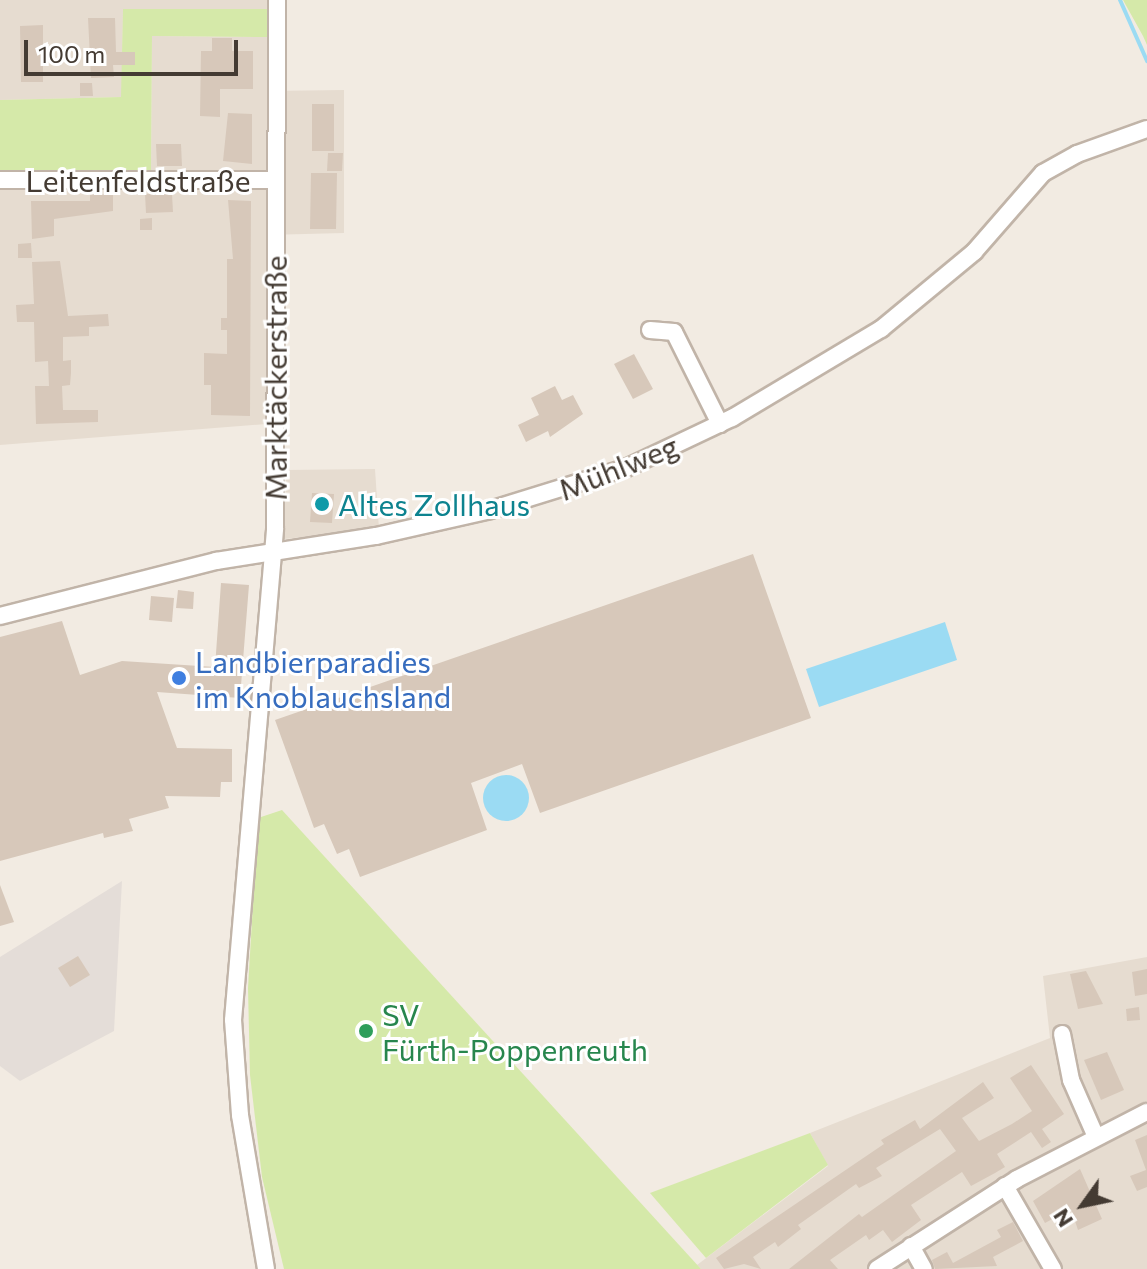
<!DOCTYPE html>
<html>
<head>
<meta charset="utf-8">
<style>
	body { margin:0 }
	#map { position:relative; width:1147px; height:1269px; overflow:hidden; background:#f2ebe2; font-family:Commissioner,sans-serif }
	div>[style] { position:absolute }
	.residential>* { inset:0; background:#e6dcd0 }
	.industrial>* { inset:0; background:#e4ddd8 }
	.green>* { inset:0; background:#d5e9a9 }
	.water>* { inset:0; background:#9bdbf3 }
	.round { border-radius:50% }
	.stream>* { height:4px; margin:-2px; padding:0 2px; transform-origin:2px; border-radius:2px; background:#9bdbf3 }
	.building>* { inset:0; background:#d7c8ba }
	.roads { filter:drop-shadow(2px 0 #c1b4a8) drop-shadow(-2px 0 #c1b4a8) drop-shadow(0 2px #c1b4a8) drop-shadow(0 -2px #c1b4a8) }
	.minor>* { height:16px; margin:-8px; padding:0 8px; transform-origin:8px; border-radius:8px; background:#fff }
	.dots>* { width:22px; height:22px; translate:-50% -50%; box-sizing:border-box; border:4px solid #fff; border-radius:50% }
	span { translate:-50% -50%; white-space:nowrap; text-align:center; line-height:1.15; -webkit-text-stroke:6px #fff; paint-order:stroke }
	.street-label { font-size:30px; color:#443b33 }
	.culture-label { font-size:30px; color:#0d838f }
	.left { translate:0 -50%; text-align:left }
	.shop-label { font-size:30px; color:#366cbe }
	.leisure-label { font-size:30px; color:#27864d }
	.north { position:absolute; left:1043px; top:1165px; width:80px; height:80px; -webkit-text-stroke:6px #fff; paint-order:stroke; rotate:237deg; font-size:22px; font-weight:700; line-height:32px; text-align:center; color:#443b33 }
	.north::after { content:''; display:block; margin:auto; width:28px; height:36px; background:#443b33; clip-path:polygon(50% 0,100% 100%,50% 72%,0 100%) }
	.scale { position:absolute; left:24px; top:40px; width:214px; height:36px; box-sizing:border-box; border:4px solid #443b33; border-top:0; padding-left:10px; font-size:24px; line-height:28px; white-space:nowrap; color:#443b33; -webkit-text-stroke:6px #fff; paint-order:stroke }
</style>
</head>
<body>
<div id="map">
	<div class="residential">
		<div style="clip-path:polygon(0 0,268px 0,268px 9px,123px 9px,122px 97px,0 100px)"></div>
		<div style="clip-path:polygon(152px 36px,268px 37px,268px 91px,344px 90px,344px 233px,266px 235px,266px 424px,0 445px,0 176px,151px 173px)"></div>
		<div style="clip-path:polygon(375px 469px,379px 529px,284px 539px,286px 470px)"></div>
		<div style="clip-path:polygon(1147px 957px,1147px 1269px,701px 1269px,697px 1265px,828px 1166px,810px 1133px,1050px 1038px,1043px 976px)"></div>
	</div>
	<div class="industrial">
		<div style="clip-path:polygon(122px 881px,114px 1031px,20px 1081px,0 1066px,0 957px)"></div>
	</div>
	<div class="green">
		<div style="clip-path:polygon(1123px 0,1147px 0,1147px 45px,1143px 36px)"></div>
		<div style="clip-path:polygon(123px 9px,268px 9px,268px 37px,152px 36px,151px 173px,0 176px,0 100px,121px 97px)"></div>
		<div style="clip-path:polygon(282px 810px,701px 1269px,284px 1269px,262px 1177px,250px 1075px,248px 988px,258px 818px)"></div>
		<div style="clip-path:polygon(810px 1133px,828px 1165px,706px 1258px,650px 1193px)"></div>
	</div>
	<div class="water">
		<div style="clip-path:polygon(945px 622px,957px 660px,819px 707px,806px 669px)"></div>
		<div class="round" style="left:483px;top:775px;width:46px;height:46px"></div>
	</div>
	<div class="stream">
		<div style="left:1120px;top:0;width:67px;rotate:66.1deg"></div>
	</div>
	<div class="building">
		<div style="clip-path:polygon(88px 18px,115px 18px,116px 52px,135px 52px,135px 65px,113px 65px,114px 77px,91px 78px)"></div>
		<div style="clip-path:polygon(43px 25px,43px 82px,21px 82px,20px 26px)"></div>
		<div style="clip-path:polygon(212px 38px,232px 38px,232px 51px,253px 51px,253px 89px,220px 89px,220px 117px,200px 116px,201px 51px,212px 51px)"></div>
		<div style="clip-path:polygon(80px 83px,92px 83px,93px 96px,80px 96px)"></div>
		<div style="clip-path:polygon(312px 104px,334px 104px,334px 151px,312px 151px)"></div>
		<div style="clip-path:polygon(228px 113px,252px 114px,252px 164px,223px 161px)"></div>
		<div style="clip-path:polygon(156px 144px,181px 144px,182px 166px,157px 166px)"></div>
		<div style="clip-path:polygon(328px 153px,343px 153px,342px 171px,327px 171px)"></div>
		<div style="clip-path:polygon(311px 173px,337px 173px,336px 229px,310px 229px)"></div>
		<div style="clip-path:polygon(90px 194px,113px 194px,113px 211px,54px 219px,54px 236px,32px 239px,31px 201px,90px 201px)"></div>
		<div style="clip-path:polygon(145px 194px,172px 194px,173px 212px,146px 213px)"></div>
		<div style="clip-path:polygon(228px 200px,251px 201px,250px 416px,211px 415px,211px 385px,204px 385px,204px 353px,227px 354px,227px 330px,221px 330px,221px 318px,227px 318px,227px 259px,233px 259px)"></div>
		<div style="clip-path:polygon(152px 218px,152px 230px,140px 230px,140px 219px)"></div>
		<div style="clip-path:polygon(31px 243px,32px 258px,18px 258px,18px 244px)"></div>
		<div style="clip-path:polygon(60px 261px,68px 316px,108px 314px,109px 326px,89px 327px,89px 336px,63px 337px,63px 361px,71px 360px,71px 373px,70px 385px,62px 386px,63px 410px,98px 410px,98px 422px,36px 424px,35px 386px,49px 386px,48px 361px,35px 362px,34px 322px,17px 322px,16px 305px,34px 304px,32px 262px)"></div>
		<div style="clip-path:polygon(634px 354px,653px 389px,633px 399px,614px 364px)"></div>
		<div style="clip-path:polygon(555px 386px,562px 400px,573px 395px,583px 414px,550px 437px,548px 431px,526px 442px,518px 425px,539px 415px,531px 398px)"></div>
		<div style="clip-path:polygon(312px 493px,334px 494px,332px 523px,310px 522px)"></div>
		<div style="clip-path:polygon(753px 554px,811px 718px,540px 813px,522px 764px,471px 783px,487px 830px,360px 877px,349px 849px,337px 854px,324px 824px,314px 828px,275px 720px)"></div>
		<div style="clip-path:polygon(221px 583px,249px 585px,240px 698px,157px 692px,177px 748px,232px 749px,232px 782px,221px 782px,220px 797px,165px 796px,169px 808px,129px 819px,133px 831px,104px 838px,103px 833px,0 861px,0 637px,62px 621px,80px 675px,122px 661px,215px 667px)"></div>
		<div style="clip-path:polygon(178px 590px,194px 592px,193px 609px,176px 608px)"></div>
		<div style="clip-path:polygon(151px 596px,174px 598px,172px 622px,149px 620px)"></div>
		<div style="clip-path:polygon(0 885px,14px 922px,0 926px)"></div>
		<div style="clip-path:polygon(78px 956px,90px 975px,70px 987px,58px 968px)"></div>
		<div style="clip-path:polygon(1147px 969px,1147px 994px,1135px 996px,1132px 972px)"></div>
		<div style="clip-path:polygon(1086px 971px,1103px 1004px,1078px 1009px,1070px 974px)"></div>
		<div style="clip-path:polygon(1139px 1007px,1140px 1020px,1127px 1021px,1126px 1009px)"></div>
		<div style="clip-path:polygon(1107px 1052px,1124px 1090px,1101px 1100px,1084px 1060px)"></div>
		<div style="clip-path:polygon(1031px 1065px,1064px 1114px,1042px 1129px,1051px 1142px,1042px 1148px,1031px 1132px,997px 1154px,1005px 1167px,995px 1173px,971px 1186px,962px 1172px,911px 1205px,921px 1220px,892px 1242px,883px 1230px,869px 1240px,866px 1235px,830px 1260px,838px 1269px,789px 1269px,859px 1214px,862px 1217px,956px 1151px,940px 1129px,876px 1168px,882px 1176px,859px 1188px,856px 1184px,798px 1225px,801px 1229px,778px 1247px,775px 1242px,753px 1257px,761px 1269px,744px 1264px,724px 1269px,716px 1258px,884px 1144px,881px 1140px,915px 1120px,920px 1129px,983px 1082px,994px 1098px,962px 1118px,979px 1141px,1012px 1124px,1032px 1111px,1010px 1078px)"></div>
		<div style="clip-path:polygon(1147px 1135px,1147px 1187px,1137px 1191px,1130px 1176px,1146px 1170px,1135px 1140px)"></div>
		<div style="clip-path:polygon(1080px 1169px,1102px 1219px,1078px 1230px,1071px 1209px,1045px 1223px,1033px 1201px)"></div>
		<div style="clip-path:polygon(1013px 1222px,1023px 1241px,993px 1257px,997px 1266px,935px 1269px,932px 1260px,947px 1252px,953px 1263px,1001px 1237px,997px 1230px)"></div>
	</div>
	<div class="roads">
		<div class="minor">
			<div style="left:0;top:180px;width:276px"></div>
			<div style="left:650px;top:330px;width:24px;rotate:5deg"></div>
			<div style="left:674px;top:332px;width:103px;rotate:63.4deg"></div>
			<div style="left:0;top:616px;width:223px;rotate:-14.3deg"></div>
			<div style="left:216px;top:561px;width:162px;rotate:-8.9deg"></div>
			<div style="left:376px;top:536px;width:117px;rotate:-12.8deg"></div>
			<div style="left:490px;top:510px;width:142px;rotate:-17.2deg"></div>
			<div style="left:626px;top:468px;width:117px;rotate:-25.3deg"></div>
			<div style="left:732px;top:418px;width:174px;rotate:-30.9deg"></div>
			<div style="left:881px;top:329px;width:121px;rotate:-39.6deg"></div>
			<div style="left:974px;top:252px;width:105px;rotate:-48.9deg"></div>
			<div style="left:1043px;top:173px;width:39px;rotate:-29deg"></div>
			<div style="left:1077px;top:154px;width:74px;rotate:-19.7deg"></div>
			<div style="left:1062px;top:1034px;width:47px;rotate:78.9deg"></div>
			<div style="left:1071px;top:1080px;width:62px;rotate:66.3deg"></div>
			<div style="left:1005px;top:1186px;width:96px;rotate:60deg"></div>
			<div style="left:911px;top:1246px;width:26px;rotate:61deg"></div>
			<div style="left:266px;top:1269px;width:156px;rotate:-99.6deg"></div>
			<div style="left:240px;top:1115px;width:95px;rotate:-94.2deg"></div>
			<div style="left:233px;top:1020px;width:494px;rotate:-85.1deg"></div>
			<div style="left:275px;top:528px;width:528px;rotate:-89.78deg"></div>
			<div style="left:877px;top:1269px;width:166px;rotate:-32.7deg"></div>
			<div style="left:1017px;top:1179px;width:146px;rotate:-27.3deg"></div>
		</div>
	</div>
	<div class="dots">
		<div style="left:322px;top:504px;background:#0f9aa8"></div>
		<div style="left:179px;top:678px;background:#3f7fe0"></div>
		<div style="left:366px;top:1031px;background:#2e9e5b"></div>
	</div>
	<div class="street-label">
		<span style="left:138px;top:180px">Leitenfeldstraße</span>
		<span style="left:275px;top:378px;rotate:-90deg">Marktäckerstraße</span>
		<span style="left:618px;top:467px;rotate:-22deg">Mühlweg</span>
	</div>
	<div class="culture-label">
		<span class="left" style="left:338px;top:504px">Altes Zollhaus</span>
	</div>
	<div class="shop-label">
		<span class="left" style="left:195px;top:678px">Landbierparadies<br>im Knoblauchsland</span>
	</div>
	<div class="leisure-label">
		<span class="left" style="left:382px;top:1031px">SV<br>Fürth-Poppenreuth</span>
	</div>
	<div class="north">N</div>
	<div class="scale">100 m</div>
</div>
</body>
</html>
